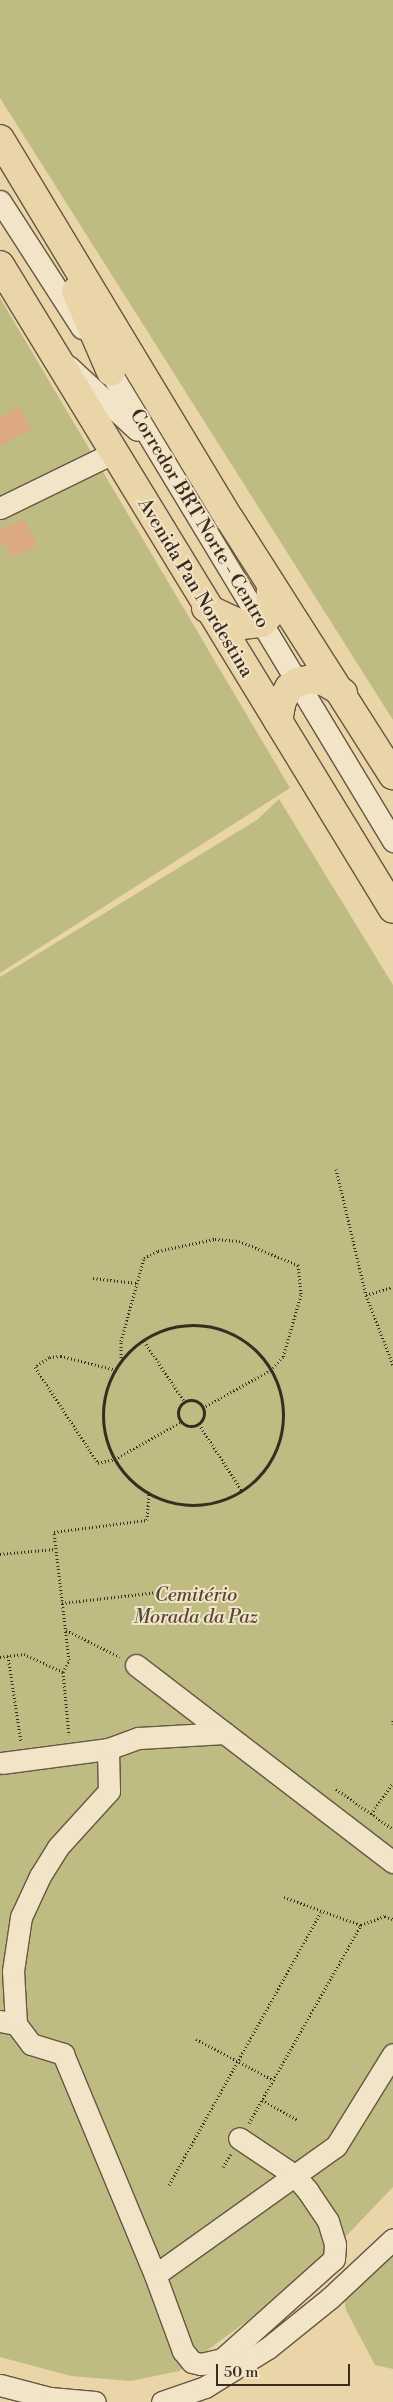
<!DOCTYPE html>
<html>
<head>
<meta charset="utf-8">
<style>
	body { margin:0 }
	#map { position:relative; width:393px; height:2402px; overflow:hidden; background:#ead5a9; font-family:"Libre Bodoni",serif }
	div>[style] { position:absolute }
	.green>* { inset:0; background:#bebb83 }
	.building>* { inset:0; background:#dda983 }
	.path>* { height:3px; margin-top:-1.5px; transform-origin:0; background:repeating-linear-gradient(90deg,#3b2b20 0 1px,transparent 0 3.5px) }
	.path>.ring { margin:-1.5px; padding:0; box-sizing:content-box; background:none; border:3px solid #3b2b20; border-radius:50% }
	.roads { filter:drop-shadow(1px 0 #675642) drop-shadow(-1px 0 #675642) drop-shadow(0 1px #675642) drop-shadow(0 -1px #675642) }
	.minor>* { height:21px; margin:-10.5px; padding:0 10.5px; transform-origin:10.5px; border-radius:10.5px; background:#f1e4c7 }
	.highway>* { height:28px; margin:-14px; padding:0 14px; transform-origin:14px; border-radius:14px; background:#ead5a9 }
	span { translate:-50% -50%; white-space:nowrap; text-align:center; line-height:1.15; -webkit-text-stroke:4px #f1e4c7; paint-order:stroke }
	.street-label { font-size:19px; color:#3b2b20 }
	.park-label { font-size:19px; color:#554834; font-style:italic }
	.scale { position:absolute; left:216px; top:2364px; width:134px; height:22px; box-sizing:border-box; border:2px solid #3b2b20; border-top:0; padding-left:6px; font-size:15px; line-height:18px; white-space:nowrap; color:#3b2b20; -webkit-text-stroke:4px #f1e4c7; paint-order:stroke }
</style>
</head>
<body>
<div id="map">
	<div class="green">
		<div style="clip-path:polygon(0 0,393px 0,393px 720px,0 98px)"></div>
		<div style="clip-path:polygon(0 298px,290px 788px,0 973px)"></div>
		<div style="clip-path:polygon(279px 799px,393px 985px,393px 2187px,306px 2278px,179px 2371px,131px 2381px,71px 2376px,0 2357px,0 977px,257px 820px)"></div>
		<div style="clip-path:polygon(393px 2253px,393px 2369px,375px 2365px,346px 2310px,344px 2299px)"></div>
	</div>
	<div class="building">
		<div style="clip-path:polygon(19px 407px,31px 429px,0 446px,0 418px)"></div>
		<div style="clip-path:polygon(24px 519px,37px 545px,12px 557px,5px 543px,0 546px,0 530px)"></div>
	</div>
	<div class="path">
		<div style="left:336px;top:1169px;width:130px;rotate:76.6deg"></div>
		<div style="left:366px;top:1295px;width:75px;rotate:68.9deg"></div>
		<div style="left:93px;top:1278px;width:44px;rotate:6.5deg"></div>
		<div style="left:366px;top:1295px;width:28px;rotate:-17deg"></div>
		<div class="ring" style="left:103px;top:1325px;width:177px;height:177px"></div>
		<div style="left:144px;top:1341px;width:72px;rotate:56.3deg"></div>
		<div style="left:121px;top:1361px;width:20px;rotate:-90deg"></div>
		<div style="left:121px;top:1341px;width:86px;rotate:-74.5deg"></div>
		<div style="left:144px;top:1258px;width:16px;rotate:-27deg"></div>
		<div style="left:158px;top:1251px;width:58px;rotate:-11.9deg"></div>
		<div style="left:215px;top:1239px;width:24px;rotate:5deg"></div>
		<div style="left:239px;top:1241px;width:64px;rotate:22.1deg"></div>
		<div style="left:298px;top:1265px;width:30px;rotate:84deg"></div>
		<div style="left:301px;top:1295px;width:65px;rotate:106.2deg"></div>
		<div style="left:283px;top:1357px;width:18px;rotate:133deg"></div>
		<div style="left:271px;top:1370px;width:77px;rotate:151.1deg"></div>
		<div style="left:116px;top:1370px;width:57px;rotate:-165.7deg"></div>
		<div style="left:61px;top:1356px;width:12px;rotate:175deg"></div>
		<div style="left:49px;top:1357px;width:17px;rotate:144deg"></div>
		<div style="left:35px;top:1367px;width:115px;rotate:56.7deg"></div>
		<div style="left:98px;top:1463px;width:17px;rotate:-13deg"></div>
		<div style="left:115px;top:1459px;width:76px;rotate:-29.3deg"></div>
		<div class="ring" style="left:178px;top:1400px;width:23px;height:23px"></div>
		<div style="left:199px;top:1424px;width:80px;rotate:57.3deg"></div>
		<div style="left:0;top:1554px;width:56px;rotate:-5.1deg"></div>
		<div style="left:62px;top:1603px;width:97px;rotate:-6.5deg"></div>
		<div style="left:66px;top:1630px;width:60px;rotate:26.6deg"></div>
		<div style="left:8px;top:1656px;width:87px;rotate:81.4deg"></div>
		<div style="left:0;top:1657px;width:24px;rotate:-7deg"></div>
		<div style="left:24px;top:1654px;width:43px;rotate:24.8deg"></div>
		<div style="left:63px;top:1672px;width:63px;rotate:84.6deg"></div>
		<div style="left:63px;top:1672px;width:13px;rotate:-63deg"></div>
		<div style="left:69px;top:1660px;width:129px;rotate:-96.7deg"></div>
		<div style="left:54px;top:1532px;width:94px;rotate:-7.4deg"></div>
		<div style="left:147px;top:1520px;width:27px;rotate:-86deg"></div>
		<div style="left:393px;top:1720px;width:4px;rotate:90deg"></div>
		<div style="left:336px;top:1789px;width:70px;rotate:35.1deg"></div>
		<div style="left:371px;top:1814px;width:38px;rotate:-55deg"></div>
		<div style="left:284px;top:1897px;width:82px;rotate:20deg"></div>
		<div style="left:361px;top:1925px;width:26px;rotate:-21deg"></div>
		<div style="left:385px;top:1916px;width:9px;rotate:21deg"></div>
		<div style="left:196px;top:2039px;width:87px;rotate:28deg"></div>
		<div style="left:262px;top:2100px;width:41px;rotate:29.1deg"></div>
		<div style="left:249px;top:2123px;width:227px;rotate:-60.5deg"></div>
		<div style="left:223px;top:2167px;width:15px;rotate:-58deg"></div>
		<div style="left:169px;top:2185px;width:312px;rotate:-60.9deg"></div>
	</div>
	<div class="roads">
		<div class="minor">
			<div style="left:0;top:201px;width:151px;rotate:57.2deg"></div>
			<div style="left:103px;top:360px;width:562px;rotate:58.91deg"></div>
			<div style="left:68px;top:366px;width:94px;rotate:42.8deg"></div>
			<div style="left:0;top:508px;width:126px;rotate:-26deg"></div>
			<div style="left:136px;top:1665px;width:324px;rotate:37.5deg"></div>
			<div style="left:2px;top:1763px;width:107px;rotate:-7.5deg"></div>
			<div style="left:0;top:2021px;width:16px;rotate:11deg"></div>
			<div style="left:16px;top:2024px;width:25px;rotate:53deg"></div>
			<div style="left:31px;top:2044px;width:34px;rotate:17deg"></div>
			<div style="left:63px;top:2054px;width:239px;rotate:67.4deg"></div>
			<div style="left:155px;top:2275px;width:81px;rotate:69.8deg"></div>
			<div style="left:183px;top:2351px;width:14px;rotate:51deg"></div>
			<div style="left:192px;top:2362px;width:9px;rotate:13deg"></div>
			<div style="left:201px;top:2364px;width:22px;rotate:-13deg"></div>
			<div style="left:222px;top:2359px;width:150px;rotate:-41.8deg"></div>
			<div style="left:334px;top:2259px;width:15px;rotate:-86deg"></div>
			<div style="left:335px;top:2244px;width:24px;rotate:-107deg"></div>
			<div style="left:328px;top:2221px;width:36px;rotate:-124deg"></div>
			<div style="left:308px;top:2191px;width:21px;rotate:-131deg"></div>
			<div style="left:294px;top:2175px;width:66px;rotate:-146.1deg"></div>
			<div style="left:16px;top:2024px;width:53px;rotate:-93.2deg"></div>
			<div style="left:13px;top:1971px;width:55px;rotate:-81.6deg"></div>
			<div style="left:21px;top:1917px;width:45px;rotate:-65.1deg"></div>
			<div style="left:40px;top:1876px;width:34px;rotate:-58deg"></div>
			<div style="left:58px;top:1847px;width:76px;rotate:-47.7deg"></div>
			<div style="left:109px;top:1791px;width:42px;rotate:-91.4deg"></div>
			<div style="left:108px;top:1749px;width:33px;rotate:-20deg"></div>
			<div style="left:139px;top:1738px;width:86px;rotate:-3.3deg"></div>
			<div style="left:155px;top:2275px;width:222px;rotate:-35.5deg"></div>
			<div style="left:336px;top:2146px;width:108px;rotate:-58.2deg"></div>
			<div style="left:0;top:2385px;width:52px;rotate:14.6deg"></div>
			<div style="left:50px;top:2398px;width:45px;rotate:5.1deg"></div>
			<div style="left:162px;top:2402px;width:46px;rotate:-19.2deg"></div>
			<div style="left:205px;top:2387px;width:74px;rotate:-31.8deg"></div>
			<div style="left:268px;top:2348px;width:80px;rotate:-38.9deg"></div>
			<div style="left:330px;top:2298px;width:86px;rotate:-43.1deg"></div>
		</div>
		<div class="highway">
			<div style="left:0;top:139px;width:443px;rotate:58.9deg"></div>
			<div style="left:229px;top:518px;width:305px;rotate:57.5deg"></div>
			<div style="left:0;top:265px;width:754px;rotate:58.61deg"></div>
			<div style="left:76px;top:291px;width:88px;rotate:66.6deg"></div>
			<div style="left:206px;top:608px;width:40px;rotate:25deg"></div>
			<div style="left:242px;top:625px;width:20px;rotate:-6deg"></div>
			<div style="left:262px;top:623px;width:12px;rotate:-48deg"></div>
			<div style="left:270px;top:614px;width:29px;rotate:-88deg"></div>
			<div style="left:278px;top:721px;width:20px;rotate:-79deg"></div>
			<div style="left:282px;top:701px;width:15px;rotate:-62deg"></div>
			<div style="left:289px;top:688px;width:10px;rotate:-37deg"></div>
			<div style="left:297px;top:682px;width:14px;rotate:-12deg"></div>
			<div style="left:311px;top:679px;width:14px;rotate:12deg"></div>
			<div style="left:325px;top:682px;width:21px;rotate:31deg"></div>
		</div>
	</div>
	<div class="street-label">
		<span style="left:199px;top:519px;rotate:59deg">Corredor BRT Norte - Centro</span>
		<span style="left:195px;top:588px;rotate:59deg">Avenida Pan Nordestina</span>
	</div>
	<div class="park-label">
		<span style="left:196px;top:1607px">Cemitério<br>Morada da Paz</span>
	</div>
	<div class="scale">50 m</div>
</div>
</body>
</html>
